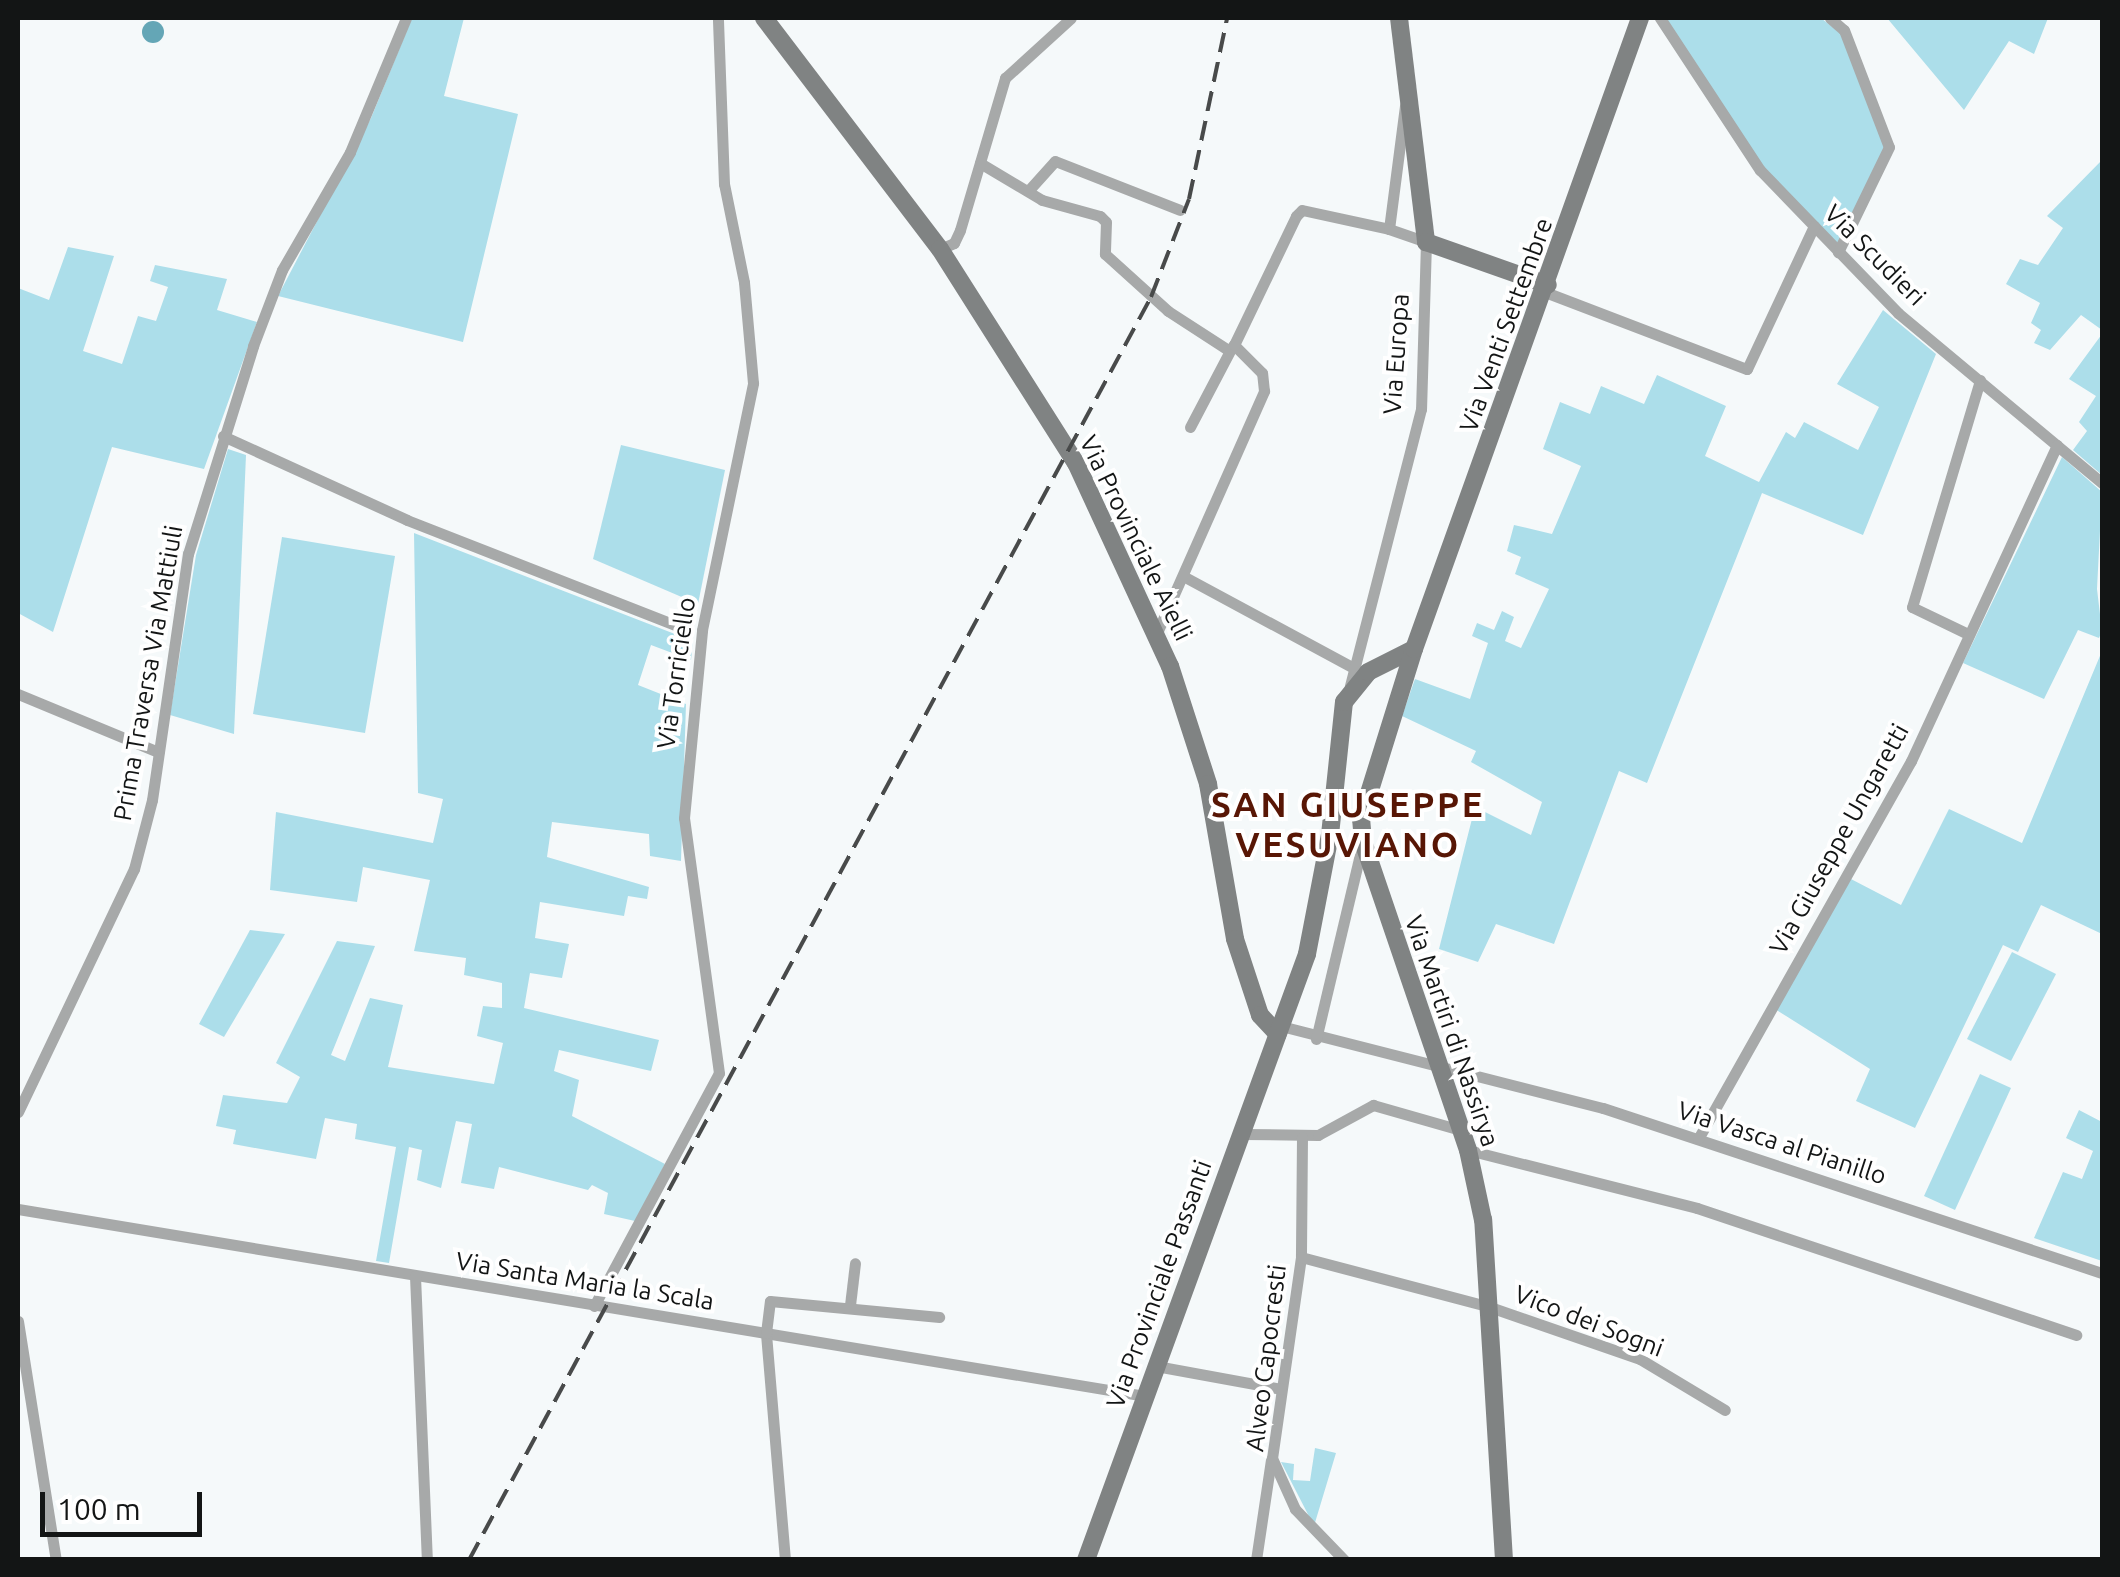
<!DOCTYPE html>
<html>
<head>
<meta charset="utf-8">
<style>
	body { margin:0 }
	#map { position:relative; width:2120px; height:1577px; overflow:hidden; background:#f5f9fa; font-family:Ubuntu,sans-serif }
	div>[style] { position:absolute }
	.green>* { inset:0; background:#acdeea }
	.water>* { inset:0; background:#64a6b6 }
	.round { border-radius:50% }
	.street>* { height:11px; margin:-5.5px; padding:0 5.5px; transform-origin:5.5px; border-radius:5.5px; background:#a7a9a9 }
	.secondary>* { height:18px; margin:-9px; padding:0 9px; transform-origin:9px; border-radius:9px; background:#808383 }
	.rail>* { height:4px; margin-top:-2px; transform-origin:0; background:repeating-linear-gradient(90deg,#484a4a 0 20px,transparent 0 30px) }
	span { translate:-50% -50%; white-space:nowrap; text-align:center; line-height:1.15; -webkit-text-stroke:8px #fff; paint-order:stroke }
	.street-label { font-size:25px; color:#131515 }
	.district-label { font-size:35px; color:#581605; font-weight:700; letter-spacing:2.5px }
	.frame { position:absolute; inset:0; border:20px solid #131515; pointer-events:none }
	.scale { position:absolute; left:40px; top:1492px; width:162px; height:45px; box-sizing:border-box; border:5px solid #131515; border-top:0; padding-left:12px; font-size:30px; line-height:35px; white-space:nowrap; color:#131515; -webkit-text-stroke:8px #fff; paint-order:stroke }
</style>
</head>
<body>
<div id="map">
	<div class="green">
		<div style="clip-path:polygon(412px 18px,464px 18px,444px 96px,518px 114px,463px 342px,278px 296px,371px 118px)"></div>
		<div style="clip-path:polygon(1665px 18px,1821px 18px,1841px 34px,1885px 147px,1837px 244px,1762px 167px)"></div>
		<div style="clip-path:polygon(1887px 18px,2048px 18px,2034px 54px,2009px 41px,1964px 110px)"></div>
		<div style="clip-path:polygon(2102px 160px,2102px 330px,2081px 315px,2050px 350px,2034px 343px,2041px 330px,2031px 323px,2040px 303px,2006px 284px,2020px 259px,2038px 265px,2063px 228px,2047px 216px)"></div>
		<div style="clip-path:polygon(68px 247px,114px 256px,83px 351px,122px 364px,138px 316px,156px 321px,168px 287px,150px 281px,155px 265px,227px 279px,217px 310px,257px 322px,204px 469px,112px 447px,53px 632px,18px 613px,18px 288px,49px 300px)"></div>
		<div style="clip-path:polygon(1883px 310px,1936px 354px,1863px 535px,1762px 493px,1647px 783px,1619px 771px,1554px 944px,1496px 924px,1478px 962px,1439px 949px,1475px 807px,1531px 835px,1542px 802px,1471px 762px,1476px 751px,1402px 716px,1415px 679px,1470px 699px,1488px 643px,1472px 636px,1477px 623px,1494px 630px,1502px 611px,1514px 617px,1505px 641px,1521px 648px,1549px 589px,1515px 574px,1521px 557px,1507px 551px,1514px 525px,1552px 534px,1581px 466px,1543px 449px,1560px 402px,1590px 414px,1601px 386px,1644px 404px,1657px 375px,1726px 406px,1705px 456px,1759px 482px,1786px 432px,1795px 438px,1804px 422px,1858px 450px,1879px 407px,1837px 384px)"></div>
		<div style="clip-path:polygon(2102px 334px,2102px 475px,2073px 450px,2087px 431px,2079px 422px,2096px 396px,2069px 379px)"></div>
		<div style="clip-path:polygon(621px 445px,725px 470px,698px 604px,593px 559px)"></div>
		<div style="clip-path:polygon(228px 449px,246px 455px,234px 734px,170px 715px,196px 555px)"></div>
		<div style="clip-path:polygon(2062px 457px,2102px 492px,2097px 589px,2102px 631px,2099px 638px,2078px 630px,2044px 699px,1963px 663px)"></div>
		<div style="clip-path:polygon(414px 533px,693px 641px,691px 660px,651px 645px,638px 685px,686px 704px,681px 861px,650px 856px,649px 834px,552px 822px,547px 857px,649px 887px,647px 899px,628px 896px,624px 916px,540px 902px,535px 938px,569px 944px,562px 978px,530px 973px,524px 1008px,659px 1040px,651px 1071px,559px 1050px,554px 1071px,579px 1080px,572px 1116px,665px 1164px,635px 1221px,604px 1214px,608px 1193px,592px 1185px,588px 1190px,499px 1167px,494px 1189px,461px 1183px,472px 1124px,456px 1121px,441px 1188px,417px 1180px,422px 1150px,409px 1147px,389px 1263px,376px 1261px,396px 1147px,355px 1139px,357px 1124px,325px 1118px,316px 1159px,233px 1144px,236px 1130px,216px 1126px,223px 1095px,287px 1103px,300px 1077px,276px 1063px,337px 941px,375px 946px,331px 1055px,345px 1061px,370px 998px,403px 1005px,388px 1067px,494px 1084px,503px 1043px,477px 1036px,483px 1006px,502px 1008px,502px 983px,464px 975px,466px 958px,414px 951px,430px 880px,363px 867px,357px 902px,270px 890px,276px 812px,433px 843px,443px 799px,418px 793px)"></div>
		<div style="clip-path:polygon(282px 537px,395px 556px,365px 733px,253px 714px)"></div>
		<div style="clip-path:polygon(2102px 651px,2102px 934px,2041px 905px,2018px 952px,2003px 945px,1915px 1128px,1856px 1101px,1870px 1069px,1775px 1009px,1849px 878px,1901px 905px,1949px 809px,2022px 843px)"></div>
		<div style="clip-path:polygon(250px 930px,285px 934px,224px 1037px,199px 1024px)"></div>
		<div style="clip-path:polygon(2012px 952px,2056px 974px,2011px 1061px,1967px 1039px)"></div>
		<div style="clip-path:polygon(1980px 1074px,2011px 1088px,1955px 1210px,1924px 1196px)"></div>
		<div style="clip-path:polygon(2079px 1110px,2102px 1122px,2102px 1261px,2034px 1238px,2063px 1172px,2082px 1179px,2093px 1151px,2066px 1138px)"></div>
		<div style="clip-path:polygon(1315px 1448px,1336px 1453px,1314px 1526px,1281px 1462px,1294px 1464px,1293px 1480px,1310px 1481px)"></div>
	</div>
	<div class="water">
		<div class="round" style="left:142px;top:21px;width:22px;height:22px"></div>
	</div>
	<div class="street">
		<div style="left:1660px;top:18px;width:182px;rotate:56.7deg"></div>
		<div style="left:1760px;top:170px;width:199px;rotate:46deg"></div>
		<div style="left:1898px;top:313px;width:266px;rotate:39.8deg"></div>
		<div style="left:1830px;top:18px;width:18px;rotate:41deg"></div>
		<div style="left:1844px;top:30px;width:125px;rotate:69deg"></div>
		<div style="left:1889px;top:147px;width:117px;rotate:115.9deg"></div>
		<div style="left:980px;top:163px;width:72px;rotate:30.8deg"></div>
		<div style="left:1042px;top:200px;width:60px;rotate:15.4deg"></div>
		<div style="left:1100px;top:216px;width:8px;rotate:45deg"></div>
		<div style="left:1106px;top:222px;width:32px;rotate:92deg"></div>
		<div style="left:1105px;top:254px;width:85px;rotate:42.1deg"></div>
		<div style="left:1168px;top:311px;width:72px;rotate:33deg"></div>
		<div style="left:1028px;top:191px;width:40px;rotate:-48deg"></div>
		<div style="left:1055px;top:161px;width:134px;rotate:21.4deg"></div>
		<div style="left:1389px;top:229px;width:124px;rotate:-82.6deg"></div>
		<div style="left:940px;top:249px;width:15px;rotate:-23deg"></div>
		<div style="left:954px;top:243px;width:14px;rotate:-65deg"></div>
		<div style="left:960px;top:230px;width:159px;rotate:-73.5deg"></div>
		<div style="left:1005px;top:78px;width:89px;rotate:-42.3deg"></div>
		<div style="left:1545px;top:292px;width:216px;rotate:20.9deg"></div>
		<div style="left:1747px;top:369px;width:158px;rotate:-64.9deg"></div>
		<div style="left:1190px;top:427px;width:90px;rotate:-62.3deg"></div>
		<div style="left:223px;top:436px;width:202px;rotate:24.5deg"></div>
		<div style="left:407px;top:520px;width:302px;rotate:21.4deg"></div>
		<div style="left:1183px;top:576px;width:190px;rotate:28.3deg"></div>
		<div style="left:1968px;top:634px;width:62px;rotate:-154.3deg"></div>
		<div style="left:1912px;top:607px;width:237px;rotate:-73.3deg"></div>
		<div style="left:1156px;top:635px;width:267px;rotate:-66.1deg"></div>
		<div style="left:1264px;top:391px;width:18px;rotate:-96deg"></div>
		<div style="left:1262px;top:373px;width:40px;rotate:-135deg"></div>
		<div style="left:1234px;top:345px;width:143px;rotate:-64.3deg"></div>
		<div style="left:1296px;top:216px;width:8px;rotate:-45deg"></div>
		<div style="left:1302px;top:210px;width:89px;rotate:12.3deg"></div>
		<div style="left:1389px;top:229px;width:39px;rotate:19deg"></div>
		<div style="left:1426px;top:242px;width:167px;rotate:91.7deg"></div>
		<div style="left:1421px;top:409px;width:286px;rotate:104.4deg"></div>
		<div style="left:18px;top:694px;width:152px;rotate:22.5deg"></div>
		<div style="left:1281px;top:1026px;width:332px;rotate:14.3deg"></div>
		<div style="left:1603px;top:1108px;width:526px;rotate:18.3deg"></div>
		<div style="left:1316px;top:1039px;width:204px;rotate:-76.6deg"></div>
		<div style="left:18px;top:1112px;width:269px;rotate:-64.5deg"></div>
		<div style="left:134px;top:869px;width:71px;rotate:-75.4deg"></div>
		<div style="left:152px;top:800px;width:249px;rotate:-81.7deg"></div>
		<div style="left:188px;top:554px;width:218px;rotate:-72.6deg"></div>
		<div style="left:253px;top:346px;width:81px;rotate:-69.1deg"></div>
		<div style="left:282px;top:270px;width:136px;rotate:-60deg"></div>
		<div style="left:350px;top:152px;width:145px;rotate:-67.3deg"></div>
		<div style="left:1241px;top:1134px;width:77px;rotate:0.7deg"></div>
		<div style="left:1318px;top:1135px;width:63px;rotate:-28.6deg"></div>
		<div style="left:1373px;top:1105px;width:91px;rotate:16deg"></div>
		<div style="left:1302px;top:1137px;width:120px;rotate:90.5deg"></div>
		<div style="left:1301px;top:1257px;width:203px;rotate:98.2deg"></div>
		<div style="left:1272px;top:1458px;width:56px;rotate:65.7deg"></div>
		<div style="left:1295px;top:1509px;width:71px;rotate:46.1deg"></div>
		<div style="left:1698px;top:1139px;width:434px;rotate:-60.6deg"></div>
		<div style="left:1911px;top:761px;width:348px;rotate:-65.2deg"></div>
		<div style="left:1468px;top:1150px;width:236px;rotate:14.2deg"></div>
		<div style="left:1697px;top:1208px;width:400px;rotate:18.5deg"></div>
		<div style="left:18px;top:1209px;width:1142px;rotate:9.42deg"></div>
		<div style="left:1301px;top:1257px;width:192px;rotate:14.8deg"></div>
		<div style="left:1487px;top:1306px;width:162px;rotate:19.1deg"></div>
		<div style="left:1640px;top:1359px;width:99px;rotate:31deg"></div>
		<div style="left:415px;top:1276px;width:284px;rotate:87.6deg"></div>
		<div style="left:850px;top:1305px;width:42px;rotate:-83.2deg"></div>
		<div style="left:594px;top:1306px;width:264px;rotate:-61.8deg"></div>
		<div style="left:719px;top:1073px;width:257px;rotate:-97.8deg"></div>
		<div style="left:684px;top:818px;width:189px;rotate:-84.5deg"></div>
		<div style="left:702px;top:630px;width:252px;rotate:-78.3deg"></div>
		<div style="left:753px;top:383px;width:101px;rotate:-95.1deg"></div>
		<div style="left:744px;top:282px;width:100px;rotate:-101.5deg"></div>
		<div style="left:724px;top:184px;width:166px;rotate:-92.1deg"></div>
		<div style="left:18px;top:1321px;width:242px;rotate:81deg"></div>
		<div style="left:1156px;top:1366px;width:127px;rotate:10.4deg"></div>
		<div style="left:785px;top:1560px;width:228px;rotate:-94.8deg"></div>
		<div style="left:766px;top:1333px;width:32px;rotate:-83deg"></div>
		<div style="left:770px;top:1301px;width:170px;rotate:5.4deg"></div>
		<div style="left:1256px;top:1560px;width:101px;rotate:-81.5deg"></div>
	</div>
	<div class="secondary">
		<div style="left:764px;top:18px;width:290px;rotate:52.7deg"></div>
		<div style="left:940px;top:249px;width:254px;rotate:57.6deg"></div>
		<div style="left:1076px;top:463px;width:224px;rotate:65.2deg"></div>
		<div style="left:1170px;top:666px;width:124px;rotate:72.1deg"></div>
		<div style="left:1208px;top:784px;width:157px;rotate:80.1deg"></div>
		<div style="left:1235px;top:939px;width:80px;rotate:71.8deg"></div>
		<div style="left:1260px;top:1015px;width:26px;rotate:47deg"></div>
		<div style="left:1399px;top:18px;width:226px;rotate:83.1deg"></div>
		<div style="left:1426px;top:242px;width:129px;rotate:19.4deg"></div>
		<div style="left:1086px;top:1560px;width:645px;rotate:-69.96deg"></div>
		<div style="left:1307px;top:954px;width:121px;rotate:-79.1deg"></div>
		<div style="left:1330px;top:835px;width:134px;rotate:-84deg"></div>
		<div style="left:1344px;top:702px;width:38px;rotate:-51deg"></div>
		<div style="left:1368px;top:672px;width:51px;rotate:-26.6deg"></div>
		<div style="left:1504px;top:1560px;width:341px;rotate:-93.5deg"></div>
		<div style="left:1483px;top:1220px;width:72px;rotate:-102.1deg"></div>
		<div style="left:1468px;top:1150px;width:326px;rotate:-108.8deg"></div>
		<div style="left:1363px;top:841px;width:22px;rotate:-95deg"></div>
		<div style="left:1361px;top:819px;width:178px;rotate:-72.7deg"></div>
		<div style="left:1414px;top:649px;width:670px;rotate:-70.29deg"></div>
	</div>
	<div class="rail">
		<div style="left:469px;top:1560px;width:1435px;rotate:-61.63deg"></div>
		<div style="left:1151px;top:297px;width:105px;rotate:-68.8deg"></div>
		<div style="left:1189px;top:199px;width:185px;rotate:-78.1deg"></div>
	</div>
	<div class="street-label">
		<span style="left:1875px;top:255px;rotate:45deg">Via Scudieri</span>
		<span style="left:1506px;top:325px;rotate:-70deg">Via Venti Settembre</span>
		<span style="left:1396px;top:354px;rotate:-86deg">Via Europa</span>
		<span style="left:1136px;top:538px;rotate:64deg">Via Provinciale Aielli</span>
		<span style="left:148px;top:673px;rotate:-80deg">Prima Traversa Via Mattiuli</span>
		<span style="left:676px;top:673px;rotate:-82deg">Via Torriciello</span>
		<span style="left:1839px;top:839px;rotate:-61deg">Via Giuseppe Ungaretti</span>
		<span style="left:1452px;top:1031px;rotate:71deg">Via Martiri di Nassirya</span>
		<span style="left:1782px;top:1143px;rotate:18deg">Via Vasca al Pianillo</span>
		<span style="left:585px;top:1281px;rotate:9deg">Via Santa Maria la Scala</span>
		<span style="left:1159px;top:1284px;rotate:-70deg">Via Provinciale Passanti</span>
		<span style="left:1589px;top:1321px;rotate:21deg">Vico dei Sogni</span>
		<span style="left:1266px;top:1358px;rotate:-83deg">Alveo Capocresti</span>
	</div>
	<div class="district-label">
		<span style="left:1348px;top:824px">SAN GIUSEPPE<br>VESUVIANO</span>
	</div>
	<div class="frame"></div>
	<div class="scale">100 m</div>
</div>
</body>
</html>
